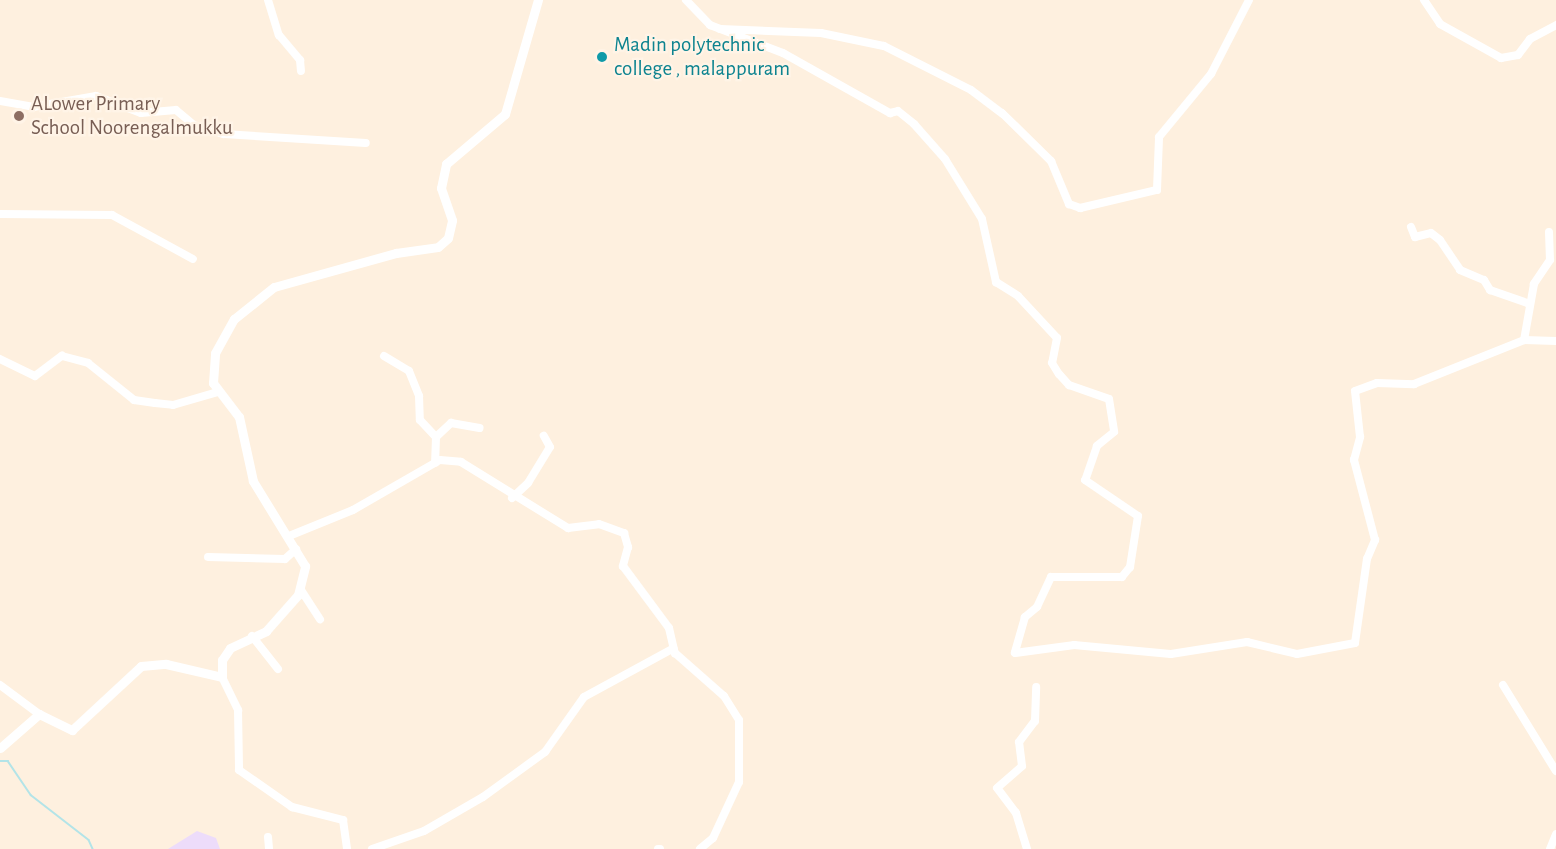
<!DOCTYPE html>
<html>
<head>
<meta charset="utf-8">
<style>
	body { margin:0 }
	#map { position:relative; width:1556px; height:849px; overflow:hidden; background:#fef0df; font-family:"Alegreya Sans",sans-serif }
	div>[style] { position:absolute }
	.education>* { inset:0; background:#eddcfa }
	.stream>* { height:1.5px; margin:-0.75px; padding:0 0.75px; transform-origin:0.75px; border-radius:0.75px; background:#b3e4e8 }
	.minor>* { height:8px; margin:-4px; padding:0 4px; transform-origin:4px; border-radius:4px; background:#fff }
	.tertiary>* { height:9px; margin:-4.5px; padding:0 4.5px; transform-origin:4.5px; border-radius:4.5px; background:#fff }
	.dots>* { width:16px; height:16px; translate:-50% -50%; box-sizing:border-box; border:3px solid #fff4e7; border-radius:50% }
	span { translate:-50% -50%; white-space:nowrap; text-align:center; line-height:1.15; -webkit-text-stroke:4.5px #fff4e7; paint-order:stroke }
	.culture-label { font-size:21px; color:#0d838f }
	.left { translate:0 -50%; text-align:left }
	.education-label { font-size:21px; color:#785e54 }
</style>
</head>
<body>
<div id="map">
	<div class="education">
		<div style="clip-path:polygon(197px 831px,216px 838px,220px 849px,168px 849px)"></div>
	</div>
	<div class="stream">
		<div style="left:0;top:761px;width:8px"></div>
		<div style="left:8px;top:761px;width:41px;rotate:55.9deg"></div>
		<div style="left:31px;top:795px;width:73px;rotate:37.8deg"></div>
		<div style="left:89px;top:840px;width:10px;rotate:66deg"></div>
	</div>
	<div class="minor">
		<div style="left:268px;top:0;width:37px;rotate:73deg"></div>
		<div style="left:279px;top:35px;width:33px;rotate:50deg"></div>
		<div style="left:300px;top:60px;width:11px;rotate:85deg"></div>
		<div style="left:686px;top:0;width:35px;rotate:46deg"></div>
		<div style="left:710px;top:25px;width:78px;rotate:21deg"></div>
		<div style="left:783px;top:53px;width:123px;rotate:29.3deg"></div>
		<div style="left:890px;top:113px;width:8px;rotate:-14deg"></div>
		<div style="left:898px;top:111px;width:21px;rotate:39deg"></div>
		<div style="left:914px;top:124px;width:47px;rotate:48.5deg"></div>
		<div style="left:945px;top:159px;width:70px;rotate:58.3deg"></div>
		<div style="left:982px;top:219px;width:65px;rotate:77.5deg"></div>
		<div style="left:996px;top:282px;width:26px;rotate:32deg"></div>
		<div style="left:1018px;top:296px;width:57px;rotate:47.1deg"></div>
		<div style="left:1057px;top:338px;width:25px;rotate:101deg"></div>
		<div style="left:1052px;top:363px;width:13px;rotate:58deg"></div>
		<div style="left:1059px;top:374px;width:15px;rotate:48deg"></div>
		<div style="left:1069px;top:385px;width:42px;rotate:19.3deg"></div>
		<div style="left:1109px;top:399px;width:33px;rotate:81deg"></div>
		<div style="left:1114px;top:432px;width:22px;rotate:141deg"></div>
		<div style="left:1097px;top:446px;width:36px;rotate:109deg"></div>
		<div style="left:1085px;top:480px;width:64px;rotate:34.2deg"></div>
		<div style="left:1138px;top:516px;width:52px;rotate:98.9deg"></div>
		<div style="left:1130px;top:567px;width:13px;rotate:129deg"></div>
		<div style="left:1122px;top:577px;width:71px;rotate:180deg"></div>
		<div style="left:1051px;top:577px;width:33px;rotate:115deg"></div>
		<div style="left:1037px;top:607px;width:16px;rotate:140deg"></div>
		<div style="left:1025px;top:617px;width:37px;rotate:106deg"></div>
		<div style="left:1015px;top:653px;width:60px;rotate:-7.7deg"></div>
		<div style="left:1074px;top:645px;width:97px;rotate:5.3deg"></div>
		<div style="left:1171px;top:654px;width:77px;rotate:-9deg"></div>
		<div style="left:1247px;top:642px;width:51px;rotate:13.5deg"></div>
		<div style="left:1297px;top:654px;width:59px;rotate:-10.7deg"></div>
		<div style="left:1355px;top:643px;width:85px;rotate:-81.9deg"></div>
		<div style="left:1367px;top:559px;width:21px;rotate:-67deg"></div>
		<div style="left:1375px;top:540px;width:83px;rotate:-104.7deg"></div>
		<div style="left:1354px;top:460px;width:24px;rotate:-75deg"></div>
		<div style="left:1360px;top:437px;width:46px;rotate:-96.2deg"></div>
		<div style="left:1355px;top:391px;width:23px;rotate:-20deg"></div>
		<div style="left:1377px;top:383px;width:37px;rotate:2deg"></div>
		<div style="left:1414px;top:384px;width:118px;rotate:-21.8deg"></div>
		<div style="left:1424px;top:0;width:29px;rotate:56deg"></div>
		<div style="left:1440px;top:24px;width:70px;rotate:29.1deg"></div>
		<div style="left:1501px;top:58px;width:17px;rotate:-10deg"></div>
		<div style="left:1518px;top:55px;width:20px;rotate:-53deg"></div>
		<div style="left:1530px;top:39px;width:30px;rotate:-28deg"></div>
		<div style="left:720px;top:29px;width:101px;rotate:2.3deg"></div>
		<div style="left:821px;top:33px;width:64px;rotate:11.7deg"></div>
		<div style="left:884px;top:46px;width:97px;rotate:26.8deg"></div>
		<div style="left:971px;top:90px;width:39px;rotate:37deg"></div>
		<div style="left:1002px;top:113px;width:69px;rotate:44.4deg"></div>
		<div style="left:1051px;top:161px;width:47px;rotate:67.3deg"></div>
		<div style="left:1069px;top:204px;width:12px;rotate:20deg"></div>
		<div style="left:1080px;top:208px;width:79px;rotate:-13.2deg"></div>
		<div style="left:1157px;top:190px;width:53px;rotate:-87.8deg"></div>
		<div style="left:1159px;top:137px;width:82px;rotate:-50.5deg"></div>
		<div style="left:1211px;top:74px;width:83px;rotate:-62.8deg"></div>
		<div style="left:0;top:101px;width:34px;rotate:10deg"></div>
		<div style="left:33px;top:107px;width:64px;rotate:-9.9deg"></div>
		<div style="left:96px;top:96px;width:48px;rotate:20.7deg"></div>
		<div style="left:141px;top:113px;width:35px;rotate:-5deg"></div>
		<div style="left:176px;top:110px;width:23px;rotate:40deg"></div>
		<div style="left:194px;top:125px;width:31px;rotate:17deg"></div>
		<div style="left:224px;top:134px;width:142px;rotate:3.6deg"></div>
		<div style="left:0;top:214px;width:112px;rotate:0.5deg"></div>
		<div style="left:112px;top:215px;width:92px;rotate:28.5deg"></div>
		<div style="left:1411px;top:227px;width:11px;rotate:68deg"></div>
		<div style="left:1415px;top:237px;width:16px;rotate:-14deg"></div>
		<div style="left:1431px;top:233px;width:11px;rotate:38deg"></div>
		<div style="left:1440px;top:240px;width:36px;rotate:56deg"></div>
		<div style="left:1460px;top:270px;width:26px;rotate:23deg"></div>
		<div style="left:1484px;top:280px;width:12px;rotate:59deg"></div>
		<div style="left:1490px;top:290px;width:42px;rotate:19.3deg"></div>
		<div style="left:1549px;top:232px;width:28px;rotate:88deg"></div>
		<div style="left:1550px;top:260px;width:29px;rotate:124deg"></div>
		<div style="left:1534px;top:284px;width:57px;rotate:100.1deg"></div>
		<div style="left:1524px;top:340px;width:32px;rotate:2deg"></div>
		<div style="left:384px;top:356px;width:29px;rotate:31deg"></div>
		<div style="left:409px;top:371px;width:27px;rotate:68deg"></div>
		<div style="left:419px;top:396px;width:24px;rotate:88deg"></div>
		<div style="left:420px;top:420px;width:23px;rotate:47deg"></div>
		<div style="left:436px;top:437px;width:26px;rotate:92deg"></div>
		<div style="left:0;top:359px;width:39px;rotate:26deg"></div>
		<div style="left:35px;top:376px;width:34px;rotate:-37deg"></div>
		<div style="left:62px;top:356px;width:27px;rotate:15deg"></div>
		<div style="left:88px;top:363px;width:59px;rotate:38.8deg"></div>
		<div style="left:134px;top:400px;width:21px;rotate:8deg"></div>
		<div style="left:155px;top:403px;width:18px;rotate:6deg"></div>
		<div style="left:173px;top:405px;width:47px;rotate:-16.1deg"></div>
		<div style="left:436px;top:437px;width:21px;rotate:-43deg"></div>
		<div style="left:451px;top:423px;width:29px;rotate:10deg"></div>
		<div style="left:512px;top:498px;width:22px;rotate:-43deg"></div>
		<div style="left:528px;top:483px;width:42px;rotate:-58.6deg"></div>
		<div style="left:550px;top:447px;width:13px;rotate:-119deg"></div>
		<div style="left:289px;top:536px;width:69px;rotate:-22.1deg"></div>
		<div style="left:353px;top:510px;width:100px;rotate:-29.9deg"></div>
		<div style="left:440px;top:460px;width:21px;rotate:5deg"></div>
		<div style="left:461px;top:462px;width:126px;rotate:31.7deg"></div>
		<div style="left:568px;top:528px;width:31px;rotate:-7deg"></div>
		<div style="left:599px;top:524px;width:27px;rotate:20deg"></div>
		<div style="left:624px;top:533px;width:15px;rotate:74deg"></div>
		<div style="left:628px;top:547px;width:20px;rotate:105deg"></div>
		<div style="left:623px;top:566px;width:77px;rotate:53.4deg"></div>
		<div style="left:669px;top:628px;width:26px;rotate:77deg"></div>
		<div style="left:675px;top:653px;width:65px;rotate:41.3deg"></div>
		<div style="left:724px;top:696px;width:28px;rotate:58deg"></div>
		<div style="left:739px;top:720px;width:62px;rotate:90deg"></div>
		<div style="left:739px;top:782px;width:62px;rotate:114.9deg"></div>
		<div style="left:713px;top:838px;width:17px;rotate:140deg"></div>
		<div style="left:208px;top:557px;width:77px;rotate:1.5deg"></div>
		<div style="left:285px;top:559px;width:15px;rotate:-42deg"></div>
		<div style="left:301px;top:590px;width:35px;rotate:57deg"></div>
		<div style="left:252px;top:636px;width:42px;rotate:51.8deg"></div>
		<div style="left:222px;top:677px;width:37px;rotate:64deg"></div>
		<div style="left:238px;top:710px;width:60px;rotate:89deg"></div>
		<div style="left:239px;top:770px;width:65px;rotate:34.9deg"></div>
		<div style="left:292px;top:807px;width:53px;rotate:14.3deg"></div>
		<div style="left:343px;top:820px;width:29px;rotate:82deg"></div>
		<div style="left:0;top:685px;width:49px;rotate:36.6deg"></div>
		<div style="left:1503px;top:685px;width:101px;rotate:58.4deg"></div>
		<div style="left:268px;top:837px;width:12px;rotate:85deg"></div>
		<div style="left:372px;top:849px;width:55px;rotate:-19.1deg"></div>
		<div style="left:424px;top:831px;width:68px;rotate:-30deg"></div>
		<div style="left:483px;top:797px;width:77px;rotate:-36deg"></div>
		<div style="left:545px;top:752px;width:67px;rotate:-54.7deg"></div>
		<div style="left:584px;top:697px;width:102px;rotate:-28.6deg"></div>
		<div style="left:658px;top:849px;width:2px"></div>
		<div style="left:1027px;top:849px;width:38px;rotate:-107deg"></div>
		<div style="left:1016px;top:813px;width:31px;rotate:-127deg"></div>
		<div style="left:997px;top:788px;width:33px;rotate:-41deg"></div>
		<div style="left:1022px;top:766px;width:24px;rotate:-97deg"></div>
		<div style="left:1019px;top:742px;width:26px;rotate:-53deg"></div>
		<div style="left:1035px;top:721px;width:34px;rotate:-88deg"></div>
		<div style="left:1550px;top:849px;width:16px;rotate:-68deg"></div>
	</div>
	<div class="tertiary">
		<div style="left:0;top:748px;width:52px;rotate:-41.1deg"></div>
		<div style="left:39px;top:714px;width:37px;rotate:26deg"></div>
		<div style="left:72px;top:730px;width:94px;rotate:-42.8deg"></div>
		<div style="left:141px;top:666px;width:25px;rotate:-5deg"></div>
		<div style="left:166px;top:664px;width:57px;rotate:13.1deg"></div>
		<div style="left:222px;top:677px;width:17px;rotate:-90deg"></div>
		<div style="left:222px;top:660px;width:14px;rotate:-56deg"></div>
		<div style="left:230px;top:648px;width:40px;rotate:-25deg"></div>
		<div style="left:266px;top:631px;width:48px;rotate:-48.4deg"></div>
		<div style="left:298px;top:595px;width:30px;rotate:-76deg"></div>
		<div style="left:305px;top:566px;width:100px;rotate:-121.5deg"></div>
		<div style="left:253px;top:481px;width:66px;rotate:-102.3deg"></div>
		<div style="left:239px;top:417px;width:43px;rotate:-127.4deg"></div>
		<div style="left:213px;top:383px;width:30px;rotate:-86deg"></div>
		<div style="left:215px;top:353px;width:39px;rotate:-61deg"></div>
		<div style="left:234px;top:319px;width:51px;rotate:-38.7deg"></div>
		<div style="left:274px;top:287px;width:127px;rotate:-15.6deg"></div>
		<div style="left:396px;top:253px;width:42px;rotate:-8.1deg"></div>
		<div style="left:438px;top:247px;width:13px;rotate:-42deg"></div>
		<div style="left:448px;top:238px;width:18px;rotate:-77deg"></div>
		<div style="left:452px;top:220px;width:34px;rotate:-109deg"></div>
		<div style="left:441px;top:188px;width:25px;rotate:-78deg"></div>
		<div style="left:446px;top:164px;width:77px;rotate:-40.3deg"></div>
		<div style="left:505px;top:114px;width:119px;rotate:-73.9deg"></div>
	</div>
	<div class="dots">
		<div style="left:602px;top:57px;background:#0f9aa8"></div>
		<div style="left:19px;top:116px;background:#8d6e63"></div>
	</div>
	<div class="culture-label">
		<span class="left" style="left:614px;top:57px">Madin polytechnic<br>college , malappuram</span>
	</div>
	<div class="education-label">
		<span class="left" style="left:31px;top:116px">ALower Primary<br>School Noorengalmukku</span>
	</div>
</div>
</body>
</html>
